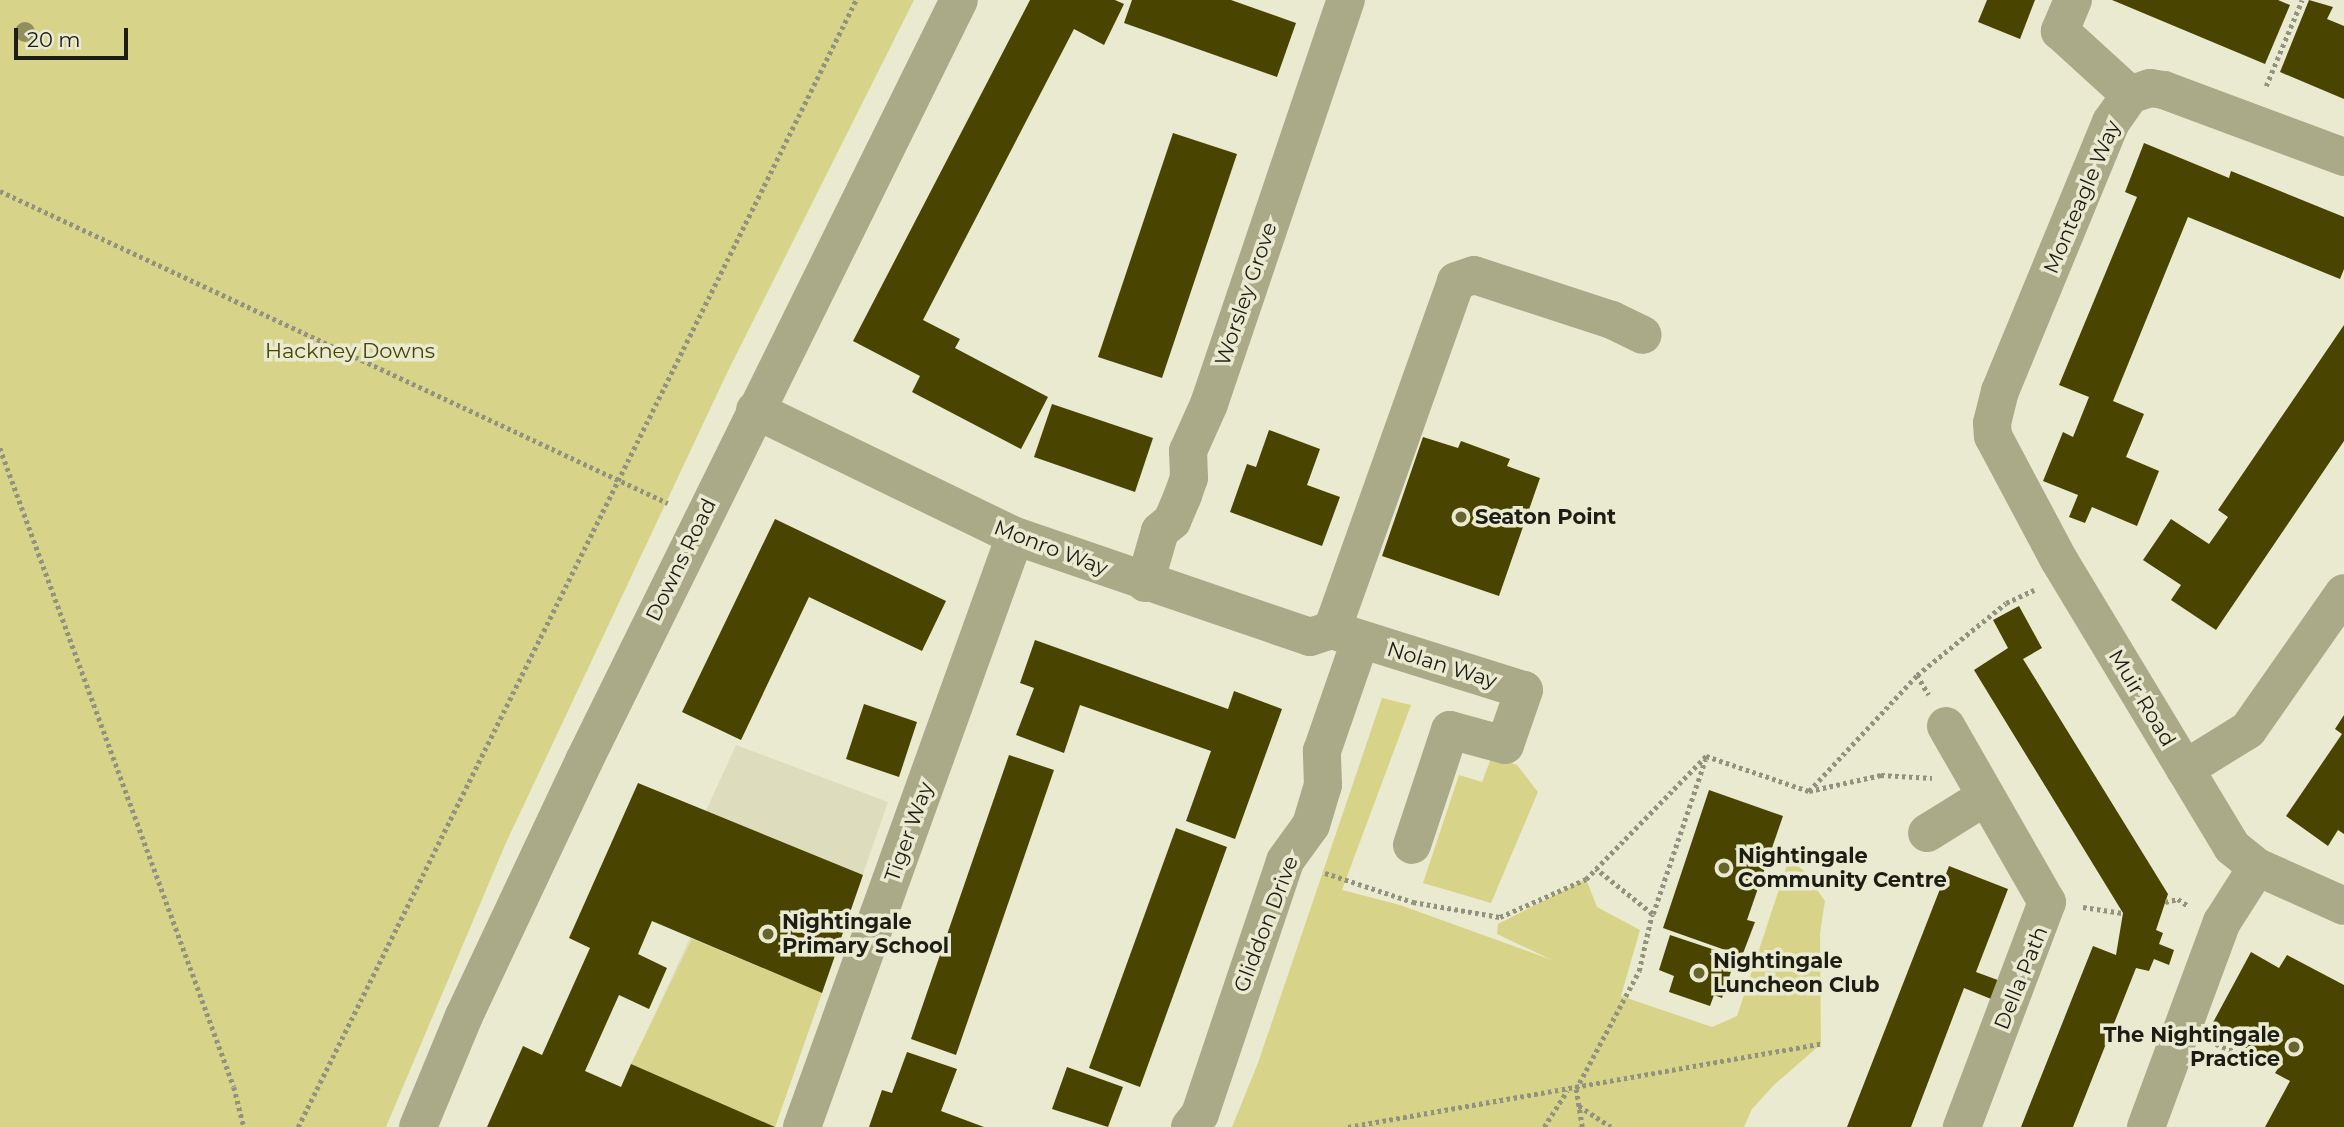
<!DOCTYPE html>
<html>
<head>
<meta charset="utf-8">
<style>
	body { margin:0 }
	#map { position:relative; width:2344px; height:1127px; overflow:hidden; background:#eaead0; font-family:Montserrat,sans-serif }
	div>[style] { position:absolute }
	.built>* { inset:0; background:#dddcbc }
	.green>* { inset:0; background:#d7d489 }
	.building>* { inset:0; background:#494500 }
	.path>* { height:4.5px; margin-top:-2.25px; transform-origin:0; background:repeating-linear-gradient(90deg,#92927f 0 3.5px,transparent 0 7px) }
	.minor>* { height:38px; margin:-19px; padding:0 19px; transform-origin:19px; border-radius:19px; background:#aaa988 }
	.trees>* { width:20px; height:20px; margin:-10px; border-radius:50%; background:#918f5f }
	.dots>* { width:19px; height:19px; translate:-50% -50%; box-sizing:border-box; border:4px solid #eaead0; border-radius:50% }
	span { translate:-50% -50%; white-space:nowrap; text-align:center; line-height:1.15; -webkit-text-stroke:7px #eaead0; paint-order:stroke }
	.street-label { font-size:21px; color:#1d1d14 }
	.park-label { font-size:21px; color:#494503 }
	.poi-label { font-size:21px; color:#1d1d14; font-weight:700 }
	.left { translate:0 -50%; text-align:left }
	.right { translate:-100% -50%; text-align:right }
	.scale { position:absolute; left:14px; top:28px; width:114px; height:32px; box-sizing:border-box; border:4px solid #1d1d14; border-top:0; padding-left:9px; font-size:21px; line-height:24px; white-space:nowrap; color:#1d1d14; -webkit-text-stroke:5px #eaead0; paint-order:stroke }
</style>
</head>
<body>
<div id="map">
	<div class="built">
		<div style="clip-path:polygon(736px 745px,888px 802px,775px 1127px,603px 1127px,740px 829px,705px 813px)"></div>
	</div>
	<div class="green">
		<div style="clip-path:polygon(0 0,914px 0,727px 373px,505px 845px,386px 1127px,0 1127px)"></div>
		<div style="clip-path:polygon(1382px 698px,1411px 705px,1342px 890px,1400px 905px,1552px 960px,1497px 934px,1498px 924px,1586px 879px,1597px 907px,1640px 930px,1621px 996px,1712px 1027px,1737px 1016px,1789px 859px,1803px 870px,1825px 901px,1820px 933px,1821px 1044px,1774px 1085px,1752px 1109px,1744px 1127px,1232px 1127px,1258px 1063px)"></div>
		<div style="clip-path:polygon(1492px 756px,1517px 765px,1538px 792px,1491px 903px,1423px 883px,1459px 775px,1482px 782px)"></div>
		<div style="clip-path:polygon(692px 939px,822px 993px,775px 1127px,631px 1064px)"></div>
	</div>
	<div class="building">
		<div style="clip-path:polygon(1030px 0,1115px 0,1124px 4px,1104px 45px,1074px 29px,923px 320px,960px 339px,955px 348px,1048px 397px,1021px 449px,912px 392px,920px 376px,853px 341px)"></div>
		<div style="clip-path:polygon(1132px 0,1231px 0,1296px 23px,1277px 77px,1124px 23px)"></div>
		<div style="clip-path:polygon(1987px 0,2035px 0,2020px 39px,1978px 22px)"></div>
		<div style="clip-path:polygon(2112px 0,2278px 0,2290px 5px,2265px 64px)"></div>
		<div style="clip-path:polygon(2309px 0,2333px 7px,2327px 19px,2344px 26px,2344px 99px,2280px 72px)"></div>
		<div style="clip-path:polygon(1173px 133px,1237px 154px,1162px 378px,1098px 357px)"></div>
		<div style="clip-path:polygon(2144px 143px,2229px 178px,2231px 171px,2344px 217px,2344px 269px,2340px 279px,2188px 217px,2113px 401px,2144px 414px,2126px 457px,2159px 471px,2137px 526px,2092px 507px,2085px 523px,2069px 517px,2078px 495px,2043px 481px,2063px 432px,2073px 437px,2089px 397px,2059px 385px,2137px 197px,2125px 192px)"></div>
		<div style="clip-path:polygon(2344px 325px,2344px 441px,2216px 630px,2171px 600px,2181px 585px,2143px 560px,2171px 519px,2209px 544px,2228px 517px,2218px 510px)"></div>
		<div style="clip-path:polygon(1052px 404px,1153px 438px,1135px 492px,1034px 457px)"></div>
		<div style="clip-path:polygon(1269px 430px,1320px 449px,1307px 485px,1340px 497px,1322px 546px,1230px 512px,1247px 464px,1256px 467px)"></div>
		<div style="clip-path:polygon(1423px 437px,1458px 448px,1461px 441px,1510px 459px,1507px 466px,1540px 478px,1499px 596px,1382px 556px)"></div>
		<div style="clip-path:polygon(775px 519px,946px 601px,922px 651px,809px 597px,741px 740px,682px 712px)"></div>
		<div style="clip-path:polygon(2019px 606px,2042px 648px,2023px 659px,2168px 894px,2156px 930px,2163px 933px,2159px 944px,2174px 950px,2169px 965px,2154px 959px,2149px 971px,2136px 968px,2073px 1127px,2021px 1127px,2093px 946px,2116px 955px,2123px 913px,1974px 670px,2008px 648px,1993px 620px)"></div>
		<div style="clip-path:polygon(1035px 640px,1228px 709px,1234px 691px,1282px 709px,1235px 839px,1186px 821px,1211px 751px,1080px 705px,1064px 753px,1016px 735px,1034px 688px,1020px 683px)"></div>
		<div style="clip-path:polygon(864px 704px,917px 722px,899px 777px,846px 759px)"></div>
		<div style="clip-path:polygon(2344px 715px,2344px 834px,2338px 830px,2328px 846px,2286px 816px,2342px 734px,2335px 729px)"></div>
		<div style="clip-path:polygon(1009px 755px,1054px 770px,956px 1055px,911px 1039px)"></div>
		<div style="clip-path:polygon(638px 783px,863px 875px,822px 993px,652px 921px,638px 954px,667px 968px,649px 1009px,619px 995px,585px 1071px,621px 1087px,631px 1064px,775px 1127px,487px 1127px,523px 1046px,542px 1055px,590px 948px,569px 938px)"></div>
		<div style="clip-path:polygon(1709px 790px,1783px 816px,1747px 920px,1755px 922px,1742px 956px,1663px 928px)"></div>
		<div style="clip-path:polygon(1176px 828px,1227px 847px,1140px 1087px,1089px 1068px)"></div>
		<div style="clip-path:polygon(1949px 866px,2008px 889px,1976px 972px,2003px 982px,1996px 1001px,1964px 988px,1911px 1127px,1847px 1127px)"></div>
		<div style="clip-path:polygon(1670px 935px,1736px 957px,1722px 998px,1714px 995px,1710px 1006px,1669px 992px,1674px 976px,1659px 970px)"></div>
		<div style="clip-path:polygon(2251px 952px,2279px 968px,2287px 955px,2344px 985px,2344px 1127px,2265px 1127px,2290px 1081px,2275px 1073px,2279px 1067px,2210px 1028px)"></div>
		<div style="clip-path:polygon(907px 1052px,957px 1069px,941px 1111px,984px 1127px,869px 1127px,882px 1090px,892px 1093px)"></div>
		<div style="clip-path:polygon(1067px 1067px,1123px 1087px,1108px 1127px,1052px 1109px)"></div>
	</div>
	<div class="path">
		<div style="left:2266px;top:86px;width:93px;rotate:-67.3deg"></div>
		<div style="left:0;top:191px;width:737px;rotate:25.04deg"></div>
		<div style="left:0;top:448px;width:680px;rotate:69.89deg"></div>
		<div style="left:234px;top:1087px;width:41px;rotate:76deg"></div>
		<div style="left:1917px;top:675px;width:23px;rotate:59deg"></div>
		<div style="left:1706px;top:756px;width:109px;rotate:18.8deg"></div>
		<div style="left:1809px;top:791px;width:74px;rotate:-12.5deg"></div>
		<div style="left:1881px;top:775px;width:51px;rotate:3.4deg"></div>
		<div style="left:1809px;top:791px;width:158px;rotate:-47deg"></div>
		<div style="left:1917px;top:675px;width:114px;rotate:-39deg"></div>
		<div style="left:2006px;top:603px;width:31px;rotate:-25deg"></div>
		<div style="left:1325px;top:873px;width:93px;rotate:18.2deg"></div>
		<div style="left:1413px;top:902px;width:88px;rotate:9.8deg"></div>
		<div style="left:1500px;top:917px;width:94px;rotate:-23.8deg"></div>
		<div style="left:1586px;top:879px;width:172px;rotate:-45.7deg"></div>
		<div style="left:2165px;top:902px;width:13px;rotate:-13deg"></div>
		<div style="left:2178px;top:899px;width:11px;rotate:34deg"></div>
		<div style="left:2083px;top:907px;width:40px;rotate:8.5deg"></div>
		<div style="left:1653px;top:914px;width:163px;rotate:-71.3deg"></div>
		<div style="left:2216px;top:1044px;width:35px;rotate:22deg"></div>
		<div style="left:1579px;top:1106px;width:38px;rotate:33deg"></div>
		<div style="left:298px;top:1127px;width:1258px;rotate:-63.66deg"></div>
		<div style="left:1348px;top:1127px;width:480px;rotate:-10deg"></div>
		<div style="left:1544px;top:1127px;width:43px;rotate:-57.4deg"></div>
		<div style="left:1582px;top:1127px;width:38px;rotate:-99deg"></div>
		<div style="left:1576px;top:1089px;width:134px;rotate:-61.9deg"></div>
		<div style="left:1639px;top:971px;width:58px;rotate:-77.2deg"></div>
		<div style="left:1652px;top:914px;width:72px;rotate:-141.2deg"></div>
	</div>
	<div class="minor">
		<div style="left:2073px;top:0;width:34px;rotate:113deg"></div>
		<div style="left:2060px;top:31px;width:95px;rotate:42.4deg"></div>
		<div style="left:2344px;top:157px;width:192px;rotate:-159.6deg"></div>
		<div style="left:2164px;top:90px;width:14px;rotate:-172deg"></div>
		<div style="left:2150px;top:88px;width:21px;rotate:161deg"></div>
		<div style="left:2130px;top:95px;width:33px;rotate:125deg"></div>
		<div style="left:2111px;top:122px;width:291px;rotate:112.4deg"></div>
		<div style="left:2000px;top:391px;width:33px;rotate:104deg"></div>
		<div style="left:1992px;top:423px;width:13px;rotate:86deg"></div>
		<div style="left:1993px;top:436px;width:140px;rotate:62deg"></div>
		<div style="left:2059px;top:560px;width:335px;rotate:58.9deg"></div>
		<div style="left:2232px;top:847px;width:32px;rotate:39deg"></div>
		<div style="left:2257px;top:867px;width:95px;rotate:24.1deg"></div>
		<div style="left:755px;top:410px;width:289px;rotate:25.9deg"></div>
		<div style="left:1015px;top:536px;width:312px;rotate:18.9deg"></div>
		<div style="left:1310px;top:637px;width:23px;rotate:-18deg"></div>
		<div style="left:1332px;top:630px;width:201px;rotate:17.4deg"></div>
		<div style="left:1524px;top:690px;width:58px;rotate:109.1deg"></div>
		<div style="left:1505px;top:745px;width:57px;rotate:-164.7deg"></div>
		<div style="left:1450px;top:730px;width:121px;rotate:108.3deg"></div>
		<div style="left:1145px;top:583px;width:54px;rotate:-73.9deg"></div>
		<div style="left:1160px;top:531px;width:16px;rotate:-40deg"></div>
		<div style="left:1172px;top:521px;width:28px;rotate:-67deg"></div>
		<div style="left:1183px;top:495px;width:18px;rotate:-71deg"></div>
		<div style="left:1189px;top:478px;width:27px;rotate:-92deg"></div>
		<div style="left:1188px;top:451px;width:51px;rotate:-65.9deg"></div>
		<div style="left:1209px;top:404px;width:427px;rotate:-71.3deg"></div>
		<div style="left:1332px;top:630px;width:370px;rotate:-70.4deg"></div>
		<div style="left:1456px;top:281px;width:19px;rotate:-18deg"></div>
		<div style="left:1474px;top:275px;width:145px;rotate:18.1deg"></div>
		<div style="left:1612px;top:320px;width:34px;rotate:26deg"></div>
		<div style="left:1946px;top:726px;width:203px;rotate:60.2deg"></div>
		<div style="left:2047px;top:902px;width:241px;rotate:110.7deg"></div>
		<div style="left:2185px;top:769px;width:74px;rotate:-31.8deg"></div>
		<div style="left:2248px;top:730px;width:167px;rotate:-55deg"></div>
		<div style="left:1927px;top:833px;width:68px;rotate:-31.8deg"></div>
		<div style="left:418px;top:1127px;width:120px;rotate:-67.5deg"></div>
		<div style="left:464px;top:1016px;width:282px;rotate:-64.8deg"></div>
		<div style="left:584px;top:761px;width:848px;rotate:-63.77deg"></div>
		<div style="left:802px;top:1127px;width:628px;rotate:-70.18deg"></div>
		<div style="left:1190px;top:1127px;width:16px;rotate:-52deg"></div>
		<div style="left:1200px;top:1114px;width:267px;rotate:-71.4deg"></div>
		<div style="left:1285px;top:861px;width:44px;rotate:-54.2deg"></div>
		<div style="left:1311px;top:825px;width:42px;rotate:-73.3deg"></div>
		<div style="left:1323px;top:785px;width:34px;rotate:-92deg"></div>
		<div style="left:1322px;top:751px;width:116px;rotate:-70.9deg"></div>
		<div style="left:2146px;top:1127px;width:219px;rotate:-69.7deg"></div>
		<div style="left:2222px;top:922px;width:65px;rotate:-57.5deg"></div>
	</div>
	<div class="trees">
		<div style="left:25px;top:32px"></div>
	</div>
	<div class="dots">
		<div style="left:1461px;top:517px;background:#676430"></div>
		<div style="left:1724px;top:868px;background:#676430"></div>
		<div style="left:768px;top:934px;background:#676430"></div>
		<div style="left:1699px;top:973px;background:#676430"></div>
		<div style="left:2294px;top:1047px;background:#676430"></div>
	</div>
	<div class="street-label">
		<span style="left:2082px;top:197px;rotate:-67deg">Monteagle Way</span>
		<span style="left:1246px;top:294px;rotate:-71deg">Worsley Grove</span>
		<span style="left:1051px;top:548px;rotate:21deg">Monro Way</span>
		<span style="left:681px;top:560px;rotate:-64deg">Downs Road</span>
		<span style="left:1442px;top:665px;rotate:17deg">Nolan Way</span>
		<span style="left:2142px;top:698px;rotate:59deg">Muir Road</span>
		<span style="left:909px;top:832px;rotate:-70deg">Tiger Way</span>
		<span style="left:1266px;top:924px;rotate:-69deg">Gliddon Drive</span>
		<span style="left:2021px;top:978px;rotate:-68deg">Della Path</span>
	</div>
	<div class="park-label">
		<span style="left:350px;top:351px">Hackney Downs</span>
	</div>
	<div class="poi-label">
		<span class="left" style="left:1475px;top:517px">Seaton Point</span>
		<span class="left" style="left:1738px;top:868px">Nightingale<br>Community Centre</span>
		<span class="left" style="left:782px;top:934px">Nightingale<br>Primary School</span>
		<span class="left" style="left:1713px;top:973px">Nightingale<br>Luncheon Club</span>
		<span class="right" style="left:2280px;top:1047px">The Nightingale<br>Practice</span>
	</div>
	<div class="scale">20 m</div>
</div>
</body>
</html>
